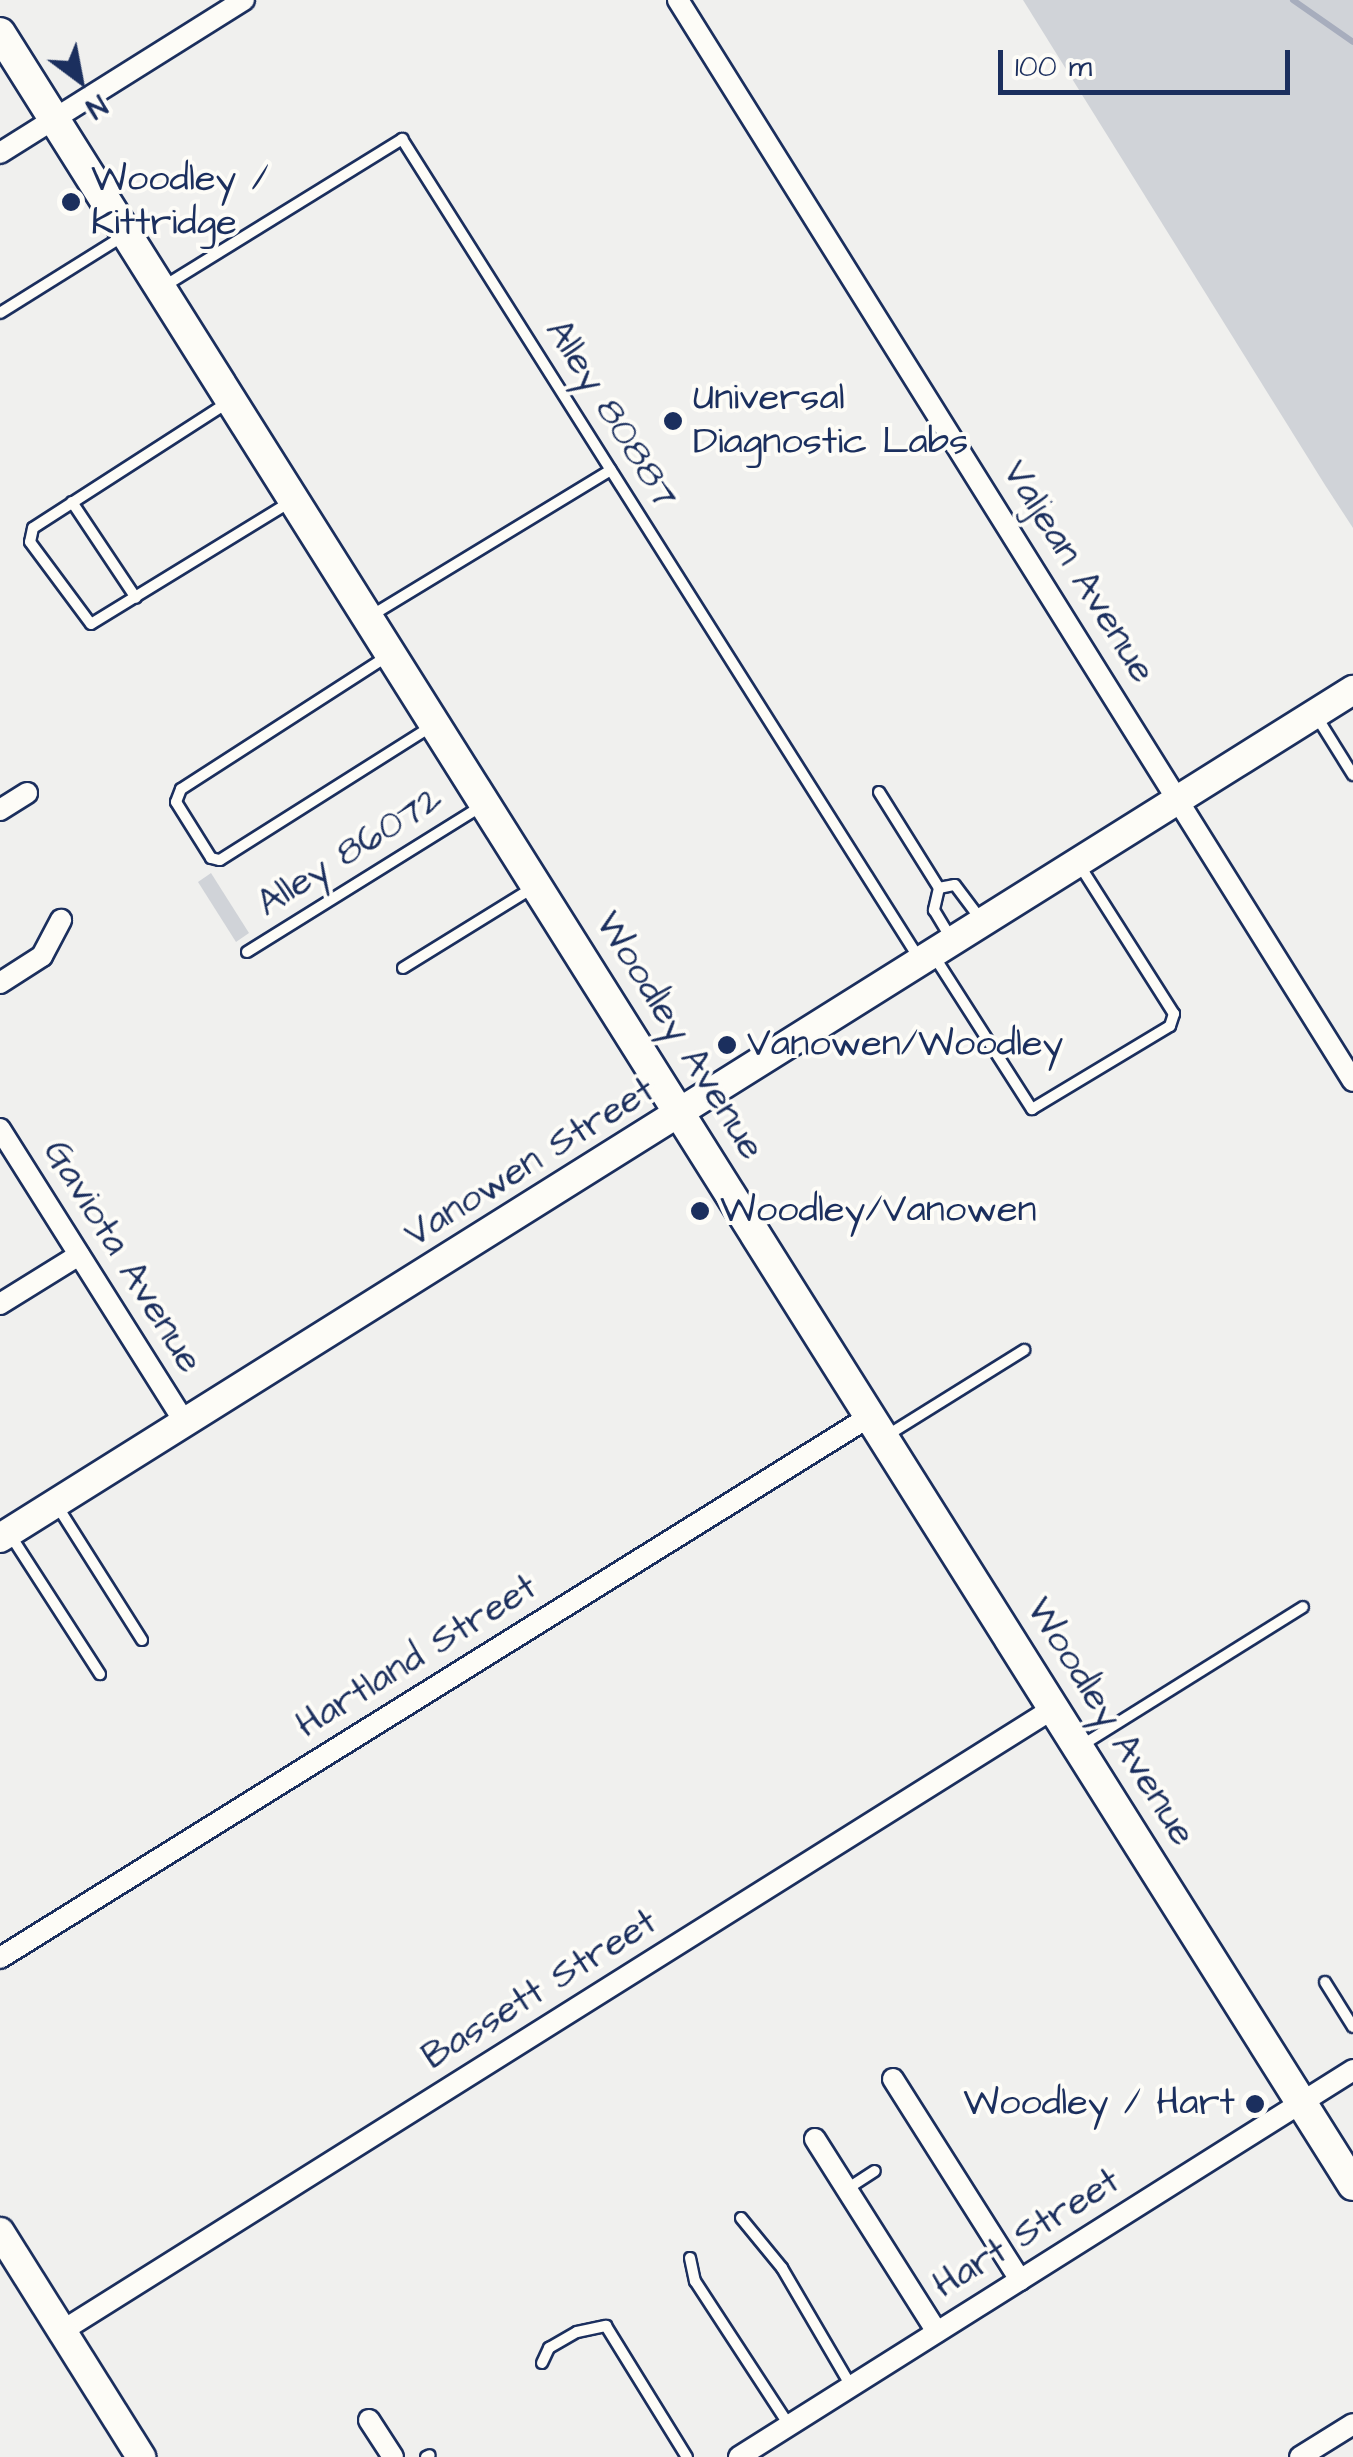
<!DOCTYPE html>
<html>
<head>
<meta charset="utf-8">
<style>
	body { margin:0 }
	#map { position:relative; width:1353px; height:2457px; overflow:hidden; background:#f0f0ee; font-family:"Architects Daughter",sans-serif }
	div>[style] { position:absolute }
	.green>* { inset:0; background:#d0d3d8 }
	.stream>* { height:6px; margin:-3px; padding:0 3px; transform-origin:3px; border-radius:3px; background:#a7adbd }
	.roads { filter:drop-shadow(2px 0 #1b2f5e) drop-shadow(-2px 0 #1b2f5e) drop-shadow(0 2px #1b2f5e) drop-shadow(0 -2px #1b2f5e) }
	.lane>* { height:10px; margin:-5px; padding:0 5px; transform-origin:5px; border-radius:5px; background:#fdfcf7 }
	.street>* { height:20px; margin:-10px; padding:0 10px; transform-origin:10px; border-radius:10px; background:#fdfcf7 }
	.secondary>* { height:28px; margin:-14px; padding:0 14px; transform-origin:14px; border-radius:14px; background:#fdfcf7 }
	.primary>* { height:30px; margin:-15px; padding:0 15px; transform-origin:15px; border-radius:15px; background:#fdfcf7 }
	.dots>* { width:28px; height:28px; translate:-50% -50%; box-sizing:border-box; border:5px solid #fdfcf7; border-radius:50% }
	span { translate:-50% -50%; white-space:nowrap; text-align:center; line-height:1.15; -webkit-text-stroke:8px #fdfcf7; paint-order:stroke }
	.poi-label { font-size:38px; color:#1b2f5e }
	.left { translate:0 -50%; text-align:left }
	.right { translate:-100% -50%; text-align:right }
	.street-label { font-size:38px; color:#1b2f5e }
	.north { position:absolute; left:30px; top:30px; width:100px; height:100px; -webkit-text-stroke:8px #fdfcf7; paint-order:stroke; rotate:148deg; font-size:28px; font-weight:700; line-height:40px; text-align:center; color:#1b2f5e }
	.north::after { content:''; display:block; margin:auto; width:35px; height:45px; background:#1b2f5e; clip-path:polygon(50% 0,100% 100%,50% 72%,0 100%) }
	.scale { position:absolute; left:998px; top:50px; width:292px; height:45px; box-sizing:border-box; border:5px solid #1b2f5e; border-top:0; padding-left:12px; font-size:30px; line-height:35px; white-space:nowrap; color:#1b2f5e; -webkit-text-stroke:8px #fdfcf7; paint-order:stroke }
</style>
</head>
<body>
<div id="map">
	<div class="green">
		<div style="clip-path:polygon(1023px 0,1353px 0,1353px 528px,1325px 485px)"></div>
		<div style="clip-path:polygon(211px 873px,249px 933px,236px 942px,198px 882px)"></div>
	</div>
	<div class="stream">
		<div style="left:1293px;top:0;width:73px;rotate:35deg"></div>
	</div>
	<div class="roads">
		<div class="lane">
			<div style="left:166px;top:285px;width:278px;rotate:-31.7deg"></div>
			<div style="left:402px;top:139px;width:971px;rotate:57.75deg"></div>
			<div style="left:0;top:313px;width:147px;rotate:-32deg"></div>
			<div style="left:230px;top:401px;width:234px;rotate:147.2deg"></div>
			<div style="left:33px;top:528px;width:14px;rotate:102deg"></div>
			<div style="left:30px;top:542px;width:102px;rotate:53.4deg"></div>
			<div style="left:91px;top:624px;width:233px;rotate:-31.5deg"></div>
			<div style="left:72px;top:502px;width:115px;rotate:56.3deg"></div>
			<div style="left:369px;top:617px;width:283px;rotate:-31.3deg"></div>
			<div style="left:386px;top:657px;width:244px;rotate:147.2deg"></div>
			<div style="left:181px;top:789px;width:14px;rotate:111deg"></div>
			<div style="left:176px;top:802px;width:66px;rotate:58deg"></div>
			<div style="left:211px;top:858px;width:9px;rotate:13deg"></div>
			<div style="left:220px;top:860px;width:251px;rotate:-32.3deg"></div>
			<div style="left:1315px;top:714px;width:72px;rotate:58.1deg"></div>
			<div style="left:879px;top:792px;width:113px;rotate:58deg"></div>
			<div style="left:939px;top:888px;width:23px;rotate:103deg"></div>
			<div style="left:934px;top:910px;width:35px;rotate:59deg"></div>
			<div style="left:939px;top:888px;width:16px;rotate:-11deg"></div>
			<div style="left:955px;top:885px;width:45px;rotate:53.1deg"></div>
			<div style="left:247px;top:952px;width:274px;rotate:-31.9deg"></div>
			<div style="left:934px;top:956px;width:182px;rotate:57.4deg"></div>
			<div style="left:1032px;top:1109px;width:161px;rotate:-31deg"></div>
			<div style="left:1170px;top:1026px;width:13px;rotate:-72deg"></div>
			<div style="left:1174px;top:1014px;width:179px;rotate:-122.4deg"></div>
			<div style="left:403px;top:968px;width:154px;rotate:-31.7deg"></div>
			<div style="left:886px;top:1436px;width:163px;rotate:-31.9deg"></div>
			<div style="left:56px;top:1504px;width:161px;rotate:57.7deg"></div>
			<div style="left:9px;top:1533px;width:168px;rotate:57.2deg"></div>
			<div style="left:1079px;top:1747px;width:264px;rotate:-32deg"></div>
			<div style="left:1325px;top:1982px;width:53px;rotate:58.1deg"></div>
			<div style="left:847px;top:2189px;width:33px;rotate:-33deg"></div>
			<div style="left:741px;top:2218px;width:65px;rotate:50.6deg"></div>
			<div style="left:782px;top:2268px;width:137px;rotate:59.7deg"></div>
			<div style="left:690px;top:2258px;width:24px;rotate:78deg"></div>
			<div style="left:695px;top:2281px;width:172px;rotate:56.9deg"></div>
			<div style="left:542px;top:2363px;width:17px;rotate:-65deg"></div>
			<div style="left:549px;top:2348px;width:32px;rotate:-30deg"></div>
			<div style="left:577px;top:2332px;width:30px;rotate:-12deg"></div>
			<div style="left:606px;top:2326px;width:154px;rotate:58.3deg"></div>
			<div style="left:426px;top:2457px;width:4px;rotate:-27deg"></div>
		</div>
		<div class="street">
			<div style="left:678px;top:0;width:1274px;rotate:58.02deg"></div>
			<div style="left:0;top:153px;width:288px;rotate:-32.1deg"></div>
			<div style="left:0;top:810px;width:32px;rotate:-32deg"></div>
			<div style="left:0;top:983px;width:50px;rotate:-32.7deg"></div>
			<div style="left:42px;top:956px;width:41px;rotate:-62.2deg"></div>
			<div style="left:0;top:1129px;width:347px;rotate:57.8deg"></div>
			<div style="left:0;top:1304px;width:93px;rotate:-31.8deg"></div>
			<div style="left:0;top:1958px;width:1027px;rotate:-31.91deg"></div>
			<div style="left:893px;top:2079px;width:238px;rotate:57.7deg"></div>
			<div style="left:815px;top:2139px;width:228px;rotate:57.7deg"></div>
			<div style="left:62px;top:2331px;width:1171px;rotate:-32.13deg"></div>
			<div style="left:369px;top:2420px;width:44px;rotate:57deg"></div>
			<div style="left:739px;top:2457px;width:726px;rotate:-32.22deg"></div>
			<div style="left:1300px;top:2457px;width:62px;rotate:-31.9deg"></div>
		</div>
		<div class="secondary">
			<div style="left:0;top:1538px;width:1597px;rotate:-32.08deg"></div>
			<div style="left:0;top:2232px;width:266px;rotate:57.9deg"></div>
		</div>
		<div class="primary">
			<div style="left:0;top:33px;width:2542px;rotate:57.84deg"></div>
		</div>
	</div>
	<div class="dots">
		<div style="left:71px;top:202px;background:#1b2f5e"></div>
		<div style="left:673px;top:421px;background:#1b2f5e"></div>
		<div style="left:727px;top:1045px;background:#1b2f5e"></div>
		<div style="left:700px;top:1211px;background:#1b2f5e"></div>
		<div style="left:1255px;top:2104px;background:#1b2f5e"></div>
	</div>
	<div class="poi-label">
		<span class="left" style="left:91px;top:202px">Woodley /<br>Kittridge</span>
		<span class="left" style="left:693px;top:421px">Universal<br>Diagnostic Labs</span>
		<span class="left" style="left:747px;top:1045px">Vanowen/Woodley</span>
		<span class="left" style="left:720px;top:1211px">Woodley/Vanowen</span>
		<span class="right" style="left:1235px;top:2104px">Woodley / Hart</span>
	</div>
	<div class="street-label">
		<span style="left:611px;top:414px;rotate:58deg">Alley 80887</span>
		<span style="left:1078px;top:572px;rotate:58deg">Valjean Avenue</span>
		<span style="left:350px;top:852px;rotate:-32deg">Alley 86072</span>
		<span style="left:679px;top:1036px;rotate:58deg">Woodley Avenue</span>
		<span style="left:530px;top:1163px;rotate:-32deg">Vanowen Street</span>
		<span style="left:122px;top:1257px;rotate:58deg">Gaviota Avenue</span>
		<span style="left:417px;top:1657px;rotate:-32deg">Hartland Street</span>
		<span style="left:1110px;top:1722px;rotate:58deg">Woodley Avenue</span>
		<span style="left:540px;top:1990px;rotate:-32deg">Bassett Street</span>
		<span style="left:1027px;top:2234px;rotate:-32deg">Hart Street</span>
	</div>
	<div class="north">N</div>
	<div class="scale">100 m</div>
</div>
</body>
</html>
